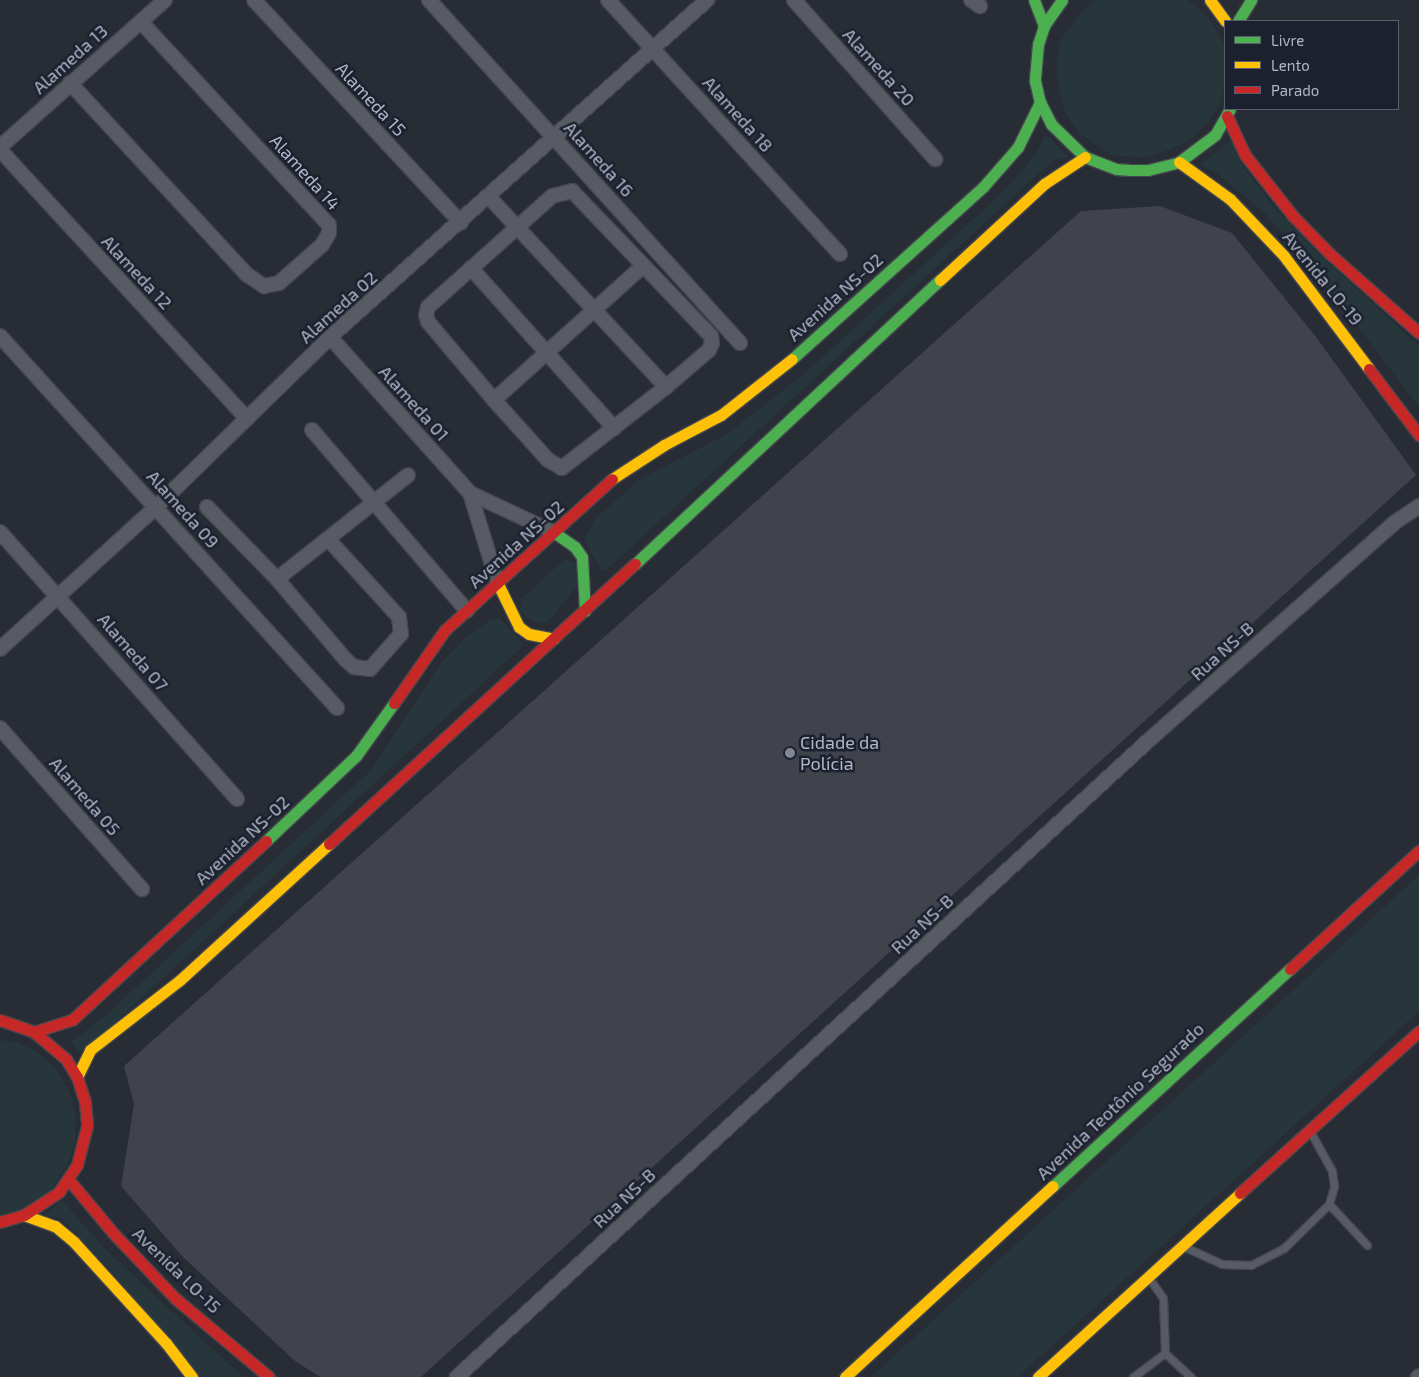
<!DOCTYPE html>
<html>
<head>
<meta charset="utf-8">
<style>
	body { margin:0 }
	#map { position:relative; width:1419px; height:1377px; overflow:hidden; background:#282c35; font-family:"Exo 2",sans-serif }
	div>[style] { position:absolute }
	.green>* { inset:0; background:#26363b }
	.building>* { inset:0; background:#40434b }
	.roads { filter:drop-shadow(1px 0 #44474e) drop-shadow(-1px 0 #44474e) drop-shadow(0 1px #44474e) drop-shadow(0 -1px #44474e) }
	.lane>* { height:7px; margin:-3.5px; padding:0 3.5px; transform-origin:3.5px; border-radius:3.5px; background:#585b63 }
	.street>* { height:14px; margin:-7px; padding:0 7px; transform-origin:7px; border-radius:7px; background:#585b63 }
	.fast>* { height:11px; margin:-5.5px; padding:0 5.5px; transform-origin:5.5px; border-radius:5.5px; background:#4caf50 }
	.slow>* { height:11px; margin:-5.5px; padding:0 5.5px; transform-origin:5.5px; border-radius:5.5px; background:#ffc107 }
	.jam>* { height:11px; margin:-5.5px; padding:0 5.5px; transform-origin:5.5px; border-radius:5.5px; background:#c62828 }
	.dots>* { width:14px; height:14px; translate:-50% -50%; box-sizing:border-box; border:2px solid #1c212f; border-radius:50% }
	span { translate:-50% -50%; white-space:nowrap; text-align:center; line-height:1.15; -webkit-text-stroke:5px #1c212f; paint-order:stroke }
	.street-label { font-size:18px; color:#b2b7c6 }
	.poi-label { font-size:18px; color:#b2b7c6 }
	.left { translate:0 -50%; text-align:left }
	.legend { position:absolute; left:1224px; top:20px; width:175px; height:90px; box-sizing:border-box; background:#1c212f; border:1px solid #585d6b; margin:0; padding:6px 9px; list-style:none; font-size:15px; color:#b2b7c6 }
	.legend li { display:flex; align-items:center; gap:10px; height:25px }
	.legend b { width:25px; border:1px solid #585d6b }
</style>
</head>
<body>
<div id="map">
	<div class="green">
		<div style="clip-path:polygon(1095px 0,1188px 0,1208px 17px,1225px 46px,1225px 85px,1218px 107px,1203px 128px,1186px 143px,1146px 158px,1112px 155px,1079px 133px,1065px 113px,1056px 75px,1060px 41px,1077px 17px)"></div>
		<div style="clip-path:polygon(1046px 134px,1068px 157px,1054px 161px,1028px 183px,606px 570px,601px 570px,584px 541px,595px 519px,639px 480px,727px 434px,804px 374px,1005px 190px,1035px 155px)"></div>
		<div style="clip-path:polygon(1232px 139px,1239px 161px,1271px 204px,1321px 256px,1419px 346px,1419px 407px,1343px 307px,1264px 212px,1216px 173px,1200px 165px)"></div>
		<div style="clip-path:polygon(565px 559px,575px 563px,582px 580px,548px 622px,542px 624px,527px 618px,520px 610px,521px 599px)"></div>
		<div style="clip-path:polygon(500px 618px,524px 645px,81px 1054px,71px 1042px,104px 1017px,372px 769px,440px 664px,466px 637px,490px 620px)"></div>
		<div style="clip-path:polygon(1419px 875px,1419px 1011px,1264px 1153px,1018px 1377px,871px 1377px)"></div>
		<div style="clip-path:polygon(0 1040px,19px 1043px,37px 1052px,56px 1069px,70px 1092px,76px 1116px,75px 1145px,67px 1166px,50px 1192px,16px 1212px,0 1214px)"></div>
		<div style="clip-path:polygon(62px 1200px,107px 1251px,243px 1377px,199px 1377px,110px 1269px,61px 1218px,44px 1215px)"></div>
	</div>
	<div class="building">
		<div style="clip-path:polygon(1160px 206px,1232px 233px,1316px 337px,1416px 475px,421px 1377px,320px 1377px,295px 1361px,183px 1257px,121px 1186px,134px 1104px,124px 1066px,1081px 211px)"></div>
	</div>
	<div class="roads">
		<div class="lane">
			<div style="left:1329px;top:1204px;width:56px;rotate:47.2deg"></div>
			<div style="left:1185px;top:1247px;width:41px;rotate:24.7deg"></div>
			<div style="left:1222px;top:1264px;width:29px;rotate:2deg"></div>
			<div style="left:1251px;top:1265px;width:37px;rotate:-27deg"></div>
			<div style="left:1284px;top:1248px;width:63px;rotate:-44.4deg"></div>
			<div style="left:1329px;top:1204px;width:19px;rotate:-74deg"></div>
			<div style="left:1334px;top:1186px;width:15px;rotate:-98deg"></div>
			<div style="left:1332px;top:1171px;width:43px;rotate:-118.9deg"></div>
			<div style="left:1149px;top:1278px;width:24px;rotate:55deg"></div>
			<div style="left:1163px;top:1298px;width:55px;rotate:87.9deg"></div>
			<div style="left:1133px;top:1377px;width:40px;rotate:-37deg"></div>
			<div style="left:1165px;top:1353px;width:35px;rotate:43deg"></div>
		</div>
		<div class="street">
			<div style="left:254px;top:0;width:304px;rotate:47.1deg"></div>
			<div style="left:429px;top:0;width:463px;rotate:47.8deg"></div>
			<div style="left:608px;top:0;width:344px;rotate:47.6deg"></div>
			<div style="left:794px;top:0;width:213px;rotate:48.4deg"></div>
			<div style="left:971px;top:0;width:11px;rotate:34deg"></div>
			<div style="left:70px;top:83px;width:260px;rotate:47.3deg"></div>
			<div style="left:246px;top:274px;width:22px;rotate:34deg"></div>
			<div style="left:264px;top:286px;width:15px;rotate:-11deg"></div>
			<div style="left:279px;top:283px;width:57px;rotate:-41.5deg"></div>
			<div style="left:322px;top:245px;width:14px;rotate:-60deg"></div>
			<div style="left:329px;top:233px;width:8px;rotate:-90deg"></div>
			<div style="left:329px;top:225px;width:277px;rotate:-132.8deg"></div>
			<div style="left:0;top:147px;width:221px;rotate:-41.7deg"></div>
			<div style="left:0;top:150px;width:365px;rotate:47.4deg"></div>
			<div style="left:572px;top:191px;width:201px;rotate:46.2deg"></div>
			<div style="left:711px;top:336px;width:7px;rotate:82deg"></div>
			<div style="left:712px;top:343px;width:8px;rotate:113deg"></div>
			<div style="left:709px;top:350px;width:57px;rotate:139.3deg"></div>
			<div style="left:666px;top:387px;width:132px;rotate:142.1deg"></div>
			<div style="left:562px;top:468px;width:16px;rotate:-150deg"></div>
			<div style="left:548px;top:460px;width:81px;rotate:-132deg"></div>
			<div style="left:494px;top:400px;width:102px;rotate:-130.2deg"></div>
			<div style="left:428px;top:322px;width:7px;rotate:-106deg"></div>
			<div style="left:426px;top:315px;width:8px;rotate:-76deg"></div>
			<div style="left:428px;top:307px;width:166px;rotate:-41.8deg"></div>
			<div style="left:552px;top:196px;width:21px;rotate:-14deg"></div>
			<div style="left:489px;top:197px;width:260px;rotate:47deg"></div>
			<div style="left:471px;top:268px;width:215px;rotate:48.2deg"></div>
			<div style="left:0;top:336px;width:502px;rotate:47.83deg"></div>
			<div style="left:330px;top:337px;width:210px;rotate:48.1deg"></div>
			<div style="left:470px;top:493px;width:94px;rotate:25.2deg"></div>
			<div style="left:494px;top:400px;width:200px;rotate:-42deg"></div>
			<div style="left:312px;top:430px;width:238px;rotate:49.4deg"></div>
			<div style="left:470px;top:493px;width:95px;rotate:72.9deg"></div>
			<div style="left:207px;top:507px;width:100px;rotate:45.8deg"></div>
			<div style="left:277px;top:579px;width:106px;rotate:49.6deg"></div>
			<div style="left:346px;top:660px;width:11px;rotate:41deg"></div>
			<div style="left:354px;top:667px;width:16px;rotate:7deg"></div>
			<div style="left:370px;top:669px;width:47px;rotate:-48.5deg"></div>
			<div style="left:401px;top:634px;width:17px;rotate:-97deg"></div>
			<div style="left:399px;top:617px;width:105px;rotate:-132.3deg"></div>
			<div style="left:0;top:532px;width:357px;rotate:48.4deg"></div>
			<div style="left:277px;top:579px;width:167px;rotate:-38.4deg"></div>
			<div style="left:0;top:649px;width:211px;rotate:-42.3deg"></div>
			<div style="left:156px;top:507px;width:243px;rotate:-44.3deg"></div>
			<div style="left:330px;top:337px;width:506px;rotate:-41.79deg"></div>
			<div style="left:0;top:728px;width:215px;rotate:48.6deg"></div>
			<div style="left:457px;top:1377px;width:941px;rotate:-42.63deg"></div>
			<div style="left:1149px;top:740px;width:327px;rotate:-41.5deg"></div>
			<div style="left:1394px;top:523px;width:30px;rotate:-34deg"></div>
			<div style="left:1418px;top:1377px;width:1px;rotate:-45deg"></div>
		</div>
		<div class="fast">
			<div style="left:1034px;top:0;width:28px;rotate:69deg"></div>
			<div style="left:1062px;top:0;width:32px;rotate:125deg"></div>
			<div style="left:1044px;top:26px;width:19px;rotate:108deg"></div>
			<div style="left:1038px;top:44px;width:37px;rotate:95deg"></div>
			<div style="left:1035px;top:81px;width:22px;rotate:77deg"></div>
			<div style="left:1040px;top:102px;width:25px;rotate:63deg"></div>
			<div style="left:1051px;top:124px;width:47px;rotate:44.1deg"></div>
			<div style="left:1085px;top:157px;width:33px;rotate:21deg"></div>
			<div style="left:1116px;top:169px;width:14px;rotate:4deg"></div>
			<div style="left:1130px;top:170px;width:18px"></div>
			<div style="left:1148px;top:170px;width:32px;rotate:-14deg"></div>
			<div style="left:1179px;top:162px;width:45px;rotate:-36.9deg"></div>
			<div style="left:1215px;top:135px;width:30px;rotate:-60deg"></div>
			<div style="left:1238px;top:21px;width:25px;rotate:-58deg"></div>
			<div style="left:792px;top:359px;width:257px;rotate:-42deg"></div>
			<div style="left:983px;top:187px;width:53px;rotate:-48.8deg"></div>
			<div style="left:1018px;top:147px;width:50px;rotate:-63.9deg"></div>
			<div style="left:555px;top:533px;width:24px;rotate:35deg"></div>
			<div style="left:575px;top:547px;width:12px;rotate:55deg"></div>
			<div style="left:582px;top:557px;width:54px;rotate:86.8deg"></div>
			<div style="left:635px;top:564px;width:417px;rotate:-43deg"></div>
			<div style="left:266px;top:841px;width:124px;rotate:-43.4deg"></div>
			<div style="left:356px;top:756px;width:65px;rotate:-54.4deg"></div>
			<div style="left:1053px;top:1186px;width:321px;rotate:-42.5deg"></div>
		</div>
		<div class="slow">
			<div style="left:1210px;top:0;width:26px;rotate:54deg"></div>
			<div style="left:1179px;top:162px;width:63px;rotate:36deg"></div>
			<div style="left:1230px;top:199px;width:79px;rotate:46.5deg"></div>
			<div style="left:1284px;top:256px;width:141px;rotate:53deg"></div>
			<div style="left:940px;top:280px;width:142px;rotate:-42.7deg"></div>
			<div style="left:1044px;top:184px;width:49px;rotate:-33.4deg"></div>
			<div style="left:612px;top:479px;width:62px;rotate:-33.2deg"></div>
			<div style="left:664px;top:445px;width:64px;rotate:-27.8deg"></div>
			<div style="left:721px;top:415px;width:90px;rotate:-38.3deg"></div>
			<div style="left:498px;top:584px;width:48px;rotate:64deg"></div>
			<div style="left:519px;top:627px;width:12px;rotate:35deg"></div>
			<div style="left:529px;top:634px;width:25px;rotate:11deg"></div>
			<div style="left:77px;top:1077px;width:30px;rotate:-64deg"></div>
			<div style="left:90px;top:1050px;width:114px;rotate:-37.9deg"></div>
			<div style="left:180px;top:980px;width:202px;rotate:-42.4deg"></div>
			<div style="left:24px;top:1215px;width:33px;rotate:20deg"></div>
			<div style="left:55px;top:1226px;width:25px;rotate:40deg"></div>
			<div style="left:74px;top:1242px;width:137px;rotate:47.7deg"></div>
			<div style="left:166px;top:1343px;width:43px;rotate:52.6deg"></div>
			<div style="left:845px;top:1377px;width:282px;rotate:-42.6deg"></div>
			<div style="left:1038px;top:1377px;width:273px;rotate:-42.3deg"></div>
		</div>
		<div class="jam">
			<div style="left:1227px;top:116px;width:43px;rotate:65.2deg"></div>
			<div style="left:1245px;top:155px;width:78px;rotate:51.8deg"></div>
			<div style="left:1293px;top:216px;width:52px;rotate:45.8deg"></div>
			<div style="left:1329px;top:253px;width:120px;rotate:41.6deg"></div>
			<div style="left:1369px;top:369px;width:83px;rotate:52.9deg"></div>
			<div style="left:394px;top:703px;width:89px;rotate:-55.1deg"></div>
			<div style="left:445px;top:630px;width:225px;rotate:-42.1deg"></div>
			<div style="left:329px;top:844px;width:415px;rotate:-42.5deg"></div>
			<div style="left:1290px;top:969px;width:175px;rotate:-42.5deg"></div>
			<div style="left:0;top:1020px;width:36px;rotate:19deg"></div>
			<div style="left:34px;top:1032px;width:42px;rotate:40.2deg"></div>
			<div style="left:66px;top:1059px;width:21px;rotate:59deg"></div>
			<div style="left:77px;top:1077px;width:25px;rotate:72deg"></div>
			<div style="left:85px;top:1101px;width:25px;rotate:85deg"></div>
			<div style="left:87px;top:1126px;width:40px;rotate:104.4deg"></div>
			<div style="left:77px;top:1165px;width:32px;rotate:124deg"></div>
			<div style="left:59px;top:1192px;width:42px;rotate:146.7deg"></div>
			<div style="left:24px;top:1215px;width:25px;rotate:164deg"></div>
			<div style="left:34px;top:1032px;width:40px;rotate:-18deg"></div>
			<div style="left:72px;top:1020px;width:264px;rotate:-42.7deg"></div>
			<div style="left:69px;top:1180px;width:70px;rotate:50.2deg"></div>
			<div style="left:114px;top:1234px;width:90px;rotate:46.4deg"></div>
			<div style="left:176px;top:1299px;width:121px;rotate:40deg"></div>
			<div style="left:1240px;top:1193px;width:241px;rotate:-42.1deg"></div>
		</div>
	</div>
	<div class="dots">
		<div style="left:790px;top:753px;background:#828693"></div>
	</div>
	<div class="street-label">
		<span style="left:70px;top:59px;rotate:-42deg">Alameda 13</span>
		<span style="left:879px;top:67px;rotate:48deg">Alameda 20</span>
		<span style="left:371px;top:99px;rotate:47deg">Alameda 15</span>
		<span style="left:738px;top:114px;rotate:48deg">Alameda 18</span>
		<span style="left:599px;top:159px;rotate:48deg">Alameda 16</span>
		<span style="left:305px;top:172px;rotate:48deg">Alameda 14</span>
		<span style="left:137px;top:272px;rotate:47deg">Alameda 12</span>
		<span style="left:1323px;top:278px;rotate:51deg">Avenida LO-19</span>
		<span style="left:835px;top:297px;rotate:-42deg">Avenida NS-02</span>
		<span style="left:338px;top:307px;rotate:-42deg">Alameda 02</span>
		<span style="left:414px;top:403px;rotate:48deg">Alameda 01</span>
		<span style="left:183px;top:509px;rotate:48deg">Alameda 09</span>
		<span style="left:516px;top:544px;rotate:-42deg">Avenida NS-02</span>
		<span style="left:1222px;top:651px;rotate:-42deg">Rua NS-B</span>
		<span style="left:133px;top:652px;rotate:49deg">Alameda 07</span>
		<span style="left:85px;top:796px;rotate:49deg">Alameda 05</span>
		<span style="left:242px;top:840px;rotate:-43deg">Avenida NS-02</span>
		<span style="left:922px;top:924px;rotate:-43deg">Rua NS-B</span>
		<span style="left:1120px;top:1101px;rotate:-43deg">Avenida Teotônio Segurado</span>
		<span style="left:624px;top:1198px;rotate:-43deg">Rua NS-B</span>
		<span style="left:177px;top:1270px;rotate:44deg">Avenida LO-15</span>
	</div>
	<div class="poi-label">
		<span class="left" style="left:800px;top:753px">Cidade da<br>Polícia</span>
	</div>
	<ul class="legend">
	<li><b style="height:6px;background:#4caf50"></b>Livre</li>
	<li><b style="height:6px;background:#ffc107"></b>Lento</li>
	<li><b style="height:6px;background:#c62828"></b>Parado</li>
	</ul>
</div>
</body>
</html>
